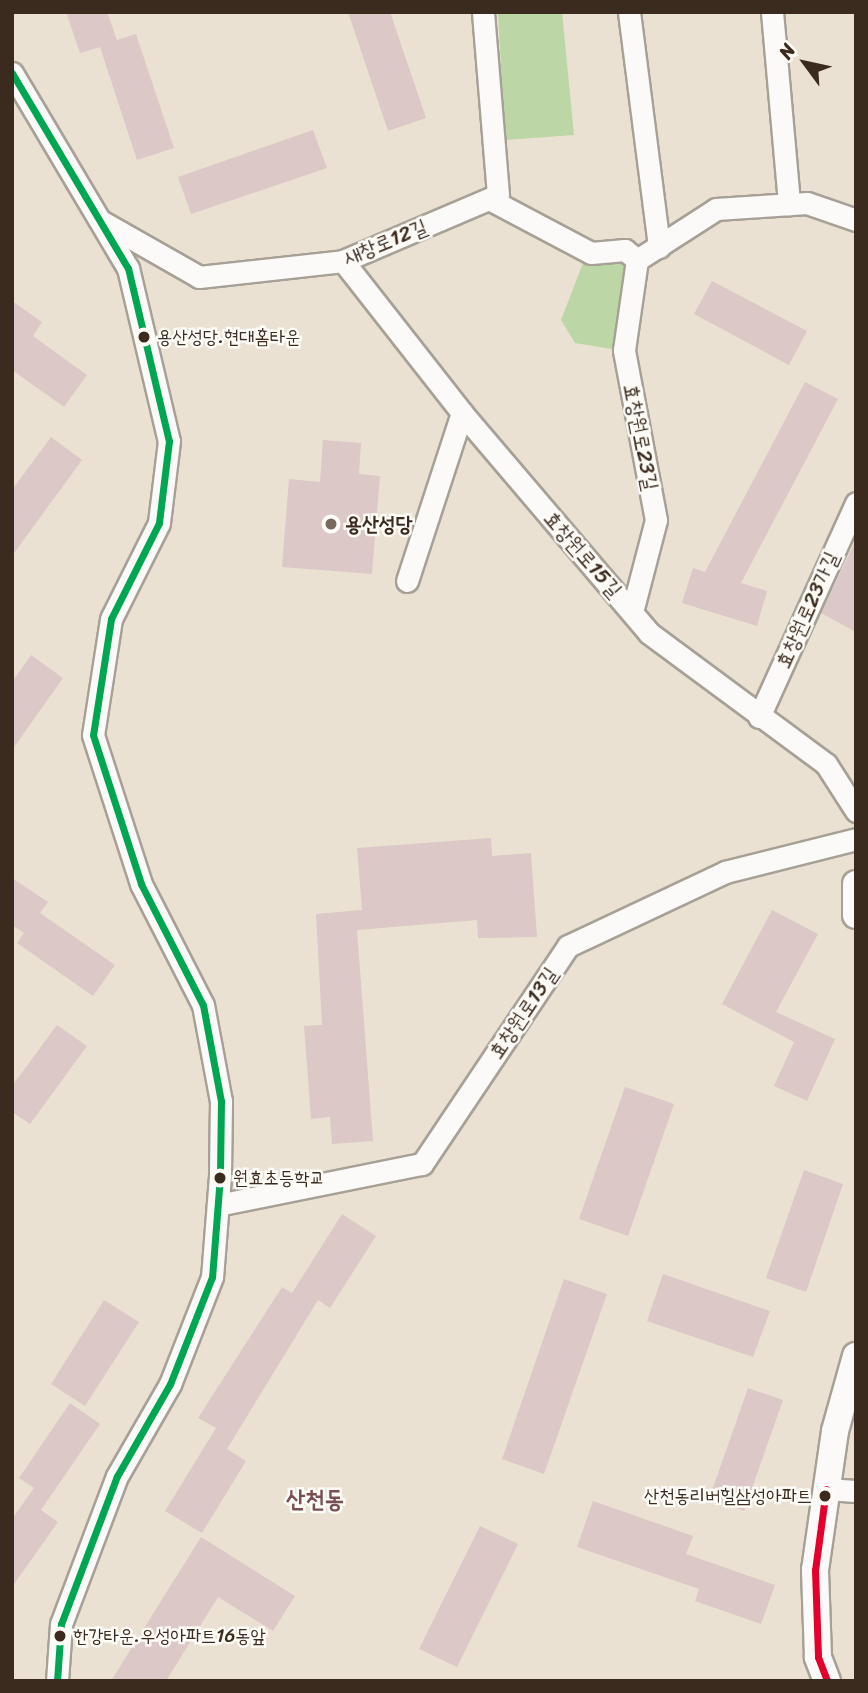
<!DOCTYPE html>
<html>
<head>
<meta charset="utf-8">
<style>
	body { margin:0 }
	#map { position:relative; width:868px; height:1693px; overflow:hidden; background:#eae1d3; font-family:Sriracha,"Poor Story",sans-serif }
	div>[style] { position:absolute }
	.green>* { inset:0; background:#bcd6a5 }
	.building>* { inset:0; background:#dcc8c6 }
	.roads { filter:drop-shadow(2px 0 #a7a096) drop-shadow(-2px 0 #a7a096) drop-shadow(0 2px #a7a096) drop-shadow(0 -2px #a7a096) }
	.minor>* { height:21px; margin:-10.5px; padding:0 10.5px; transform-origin:10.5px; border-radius:10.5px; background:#fcfaf8 }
	.tertiary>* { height:26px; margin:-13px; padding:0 13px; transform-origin:13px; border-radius:13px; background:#fcfaf8 }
	.bus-1>* { height:7px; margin:-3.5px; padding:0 3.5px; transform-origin:3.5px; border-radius:3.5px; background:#00a651 }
	.bus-2>* { height:7px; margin:-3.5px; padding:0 3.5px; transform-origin:3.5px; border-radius:3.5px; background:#e4002b }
	.dots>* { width:19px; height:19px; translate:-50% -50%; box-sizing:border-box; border:4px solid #fdfcf7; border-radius:50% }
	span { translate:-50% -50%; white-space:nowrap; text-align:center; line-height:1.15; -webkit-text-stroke:5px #fdfcf7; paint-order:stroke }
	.bus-label { font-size:19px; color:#3b2a1e }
	.left { translate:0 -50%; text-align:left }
	.right { translate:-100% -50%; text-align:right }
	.street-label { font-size:21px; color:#3b2a1e }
	.poi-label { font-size:21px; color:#3b2a1e; font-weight:700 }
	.quarter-label { font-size:24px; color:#795052; font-weight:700 }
	.frame { position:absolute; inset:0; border:14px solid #3b2a1e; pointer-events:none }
	.north { position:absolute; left:770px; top:28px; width:70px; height:70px; -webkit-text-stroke:5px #fdfcf7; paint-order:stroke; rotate:303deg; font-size:19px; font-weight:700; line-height:28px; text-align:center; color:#3b2a1e }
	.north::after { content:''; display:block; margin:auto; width:24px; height:32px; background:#3b2a1e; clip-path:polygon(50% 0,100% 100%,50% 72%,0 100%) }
</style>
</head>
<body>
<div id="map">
	<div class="green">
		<div style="clip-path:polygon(498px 12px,562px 12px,574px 135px,505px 140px)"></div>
		<div style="clip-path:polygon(622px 262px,631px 267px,618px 350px,575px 343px,561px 320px,583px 263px)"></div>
	</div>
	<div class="building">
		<div style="clip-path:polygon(66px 12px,107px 12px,117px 40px,136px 34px,174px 148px,137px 160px,100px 47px,80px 53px)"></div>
		<div style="clip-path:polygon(348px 12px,390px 12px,426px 118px,388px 131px)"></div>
		<div style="clip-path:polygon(313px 130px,327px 168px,191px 214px,178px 177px)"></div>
		<div style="clip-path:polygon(712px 281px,807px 331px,789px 365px,694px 314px)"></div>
		<div style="clip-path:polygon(12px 301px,42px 322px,33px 336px,87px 375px,64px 407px,12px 370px)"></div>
		<div style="clip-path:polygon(805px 382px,838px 399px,741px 583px,767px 591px,757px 626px,682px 603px,693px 568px,705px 572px)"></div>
		<div style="clip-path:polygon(51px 437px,82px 460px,12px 556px,12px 490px)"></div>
		<div style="clip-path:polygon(323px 440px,361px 443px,359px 474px,380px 476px,372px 574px,282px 567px,289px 479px,320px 482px)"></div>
		<div style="clip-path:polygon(856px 540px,856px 632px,821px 613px)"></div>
		<div style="clip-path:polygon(31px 655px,63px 678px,12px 750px,12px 682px)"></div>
		<div style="clip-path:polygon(491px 838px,492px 856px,531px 853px,537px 937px,478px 938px,477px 920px,357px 930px,373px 1141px,332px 1144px,330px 1117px,311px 1119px,304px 1026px,322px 1025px,316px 914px,362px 910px,357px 848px)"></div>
		<div style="clip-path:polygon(12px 878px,48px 902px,40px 913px,115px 965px,93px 996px,17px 943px,24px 933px,12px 925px)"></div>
		<div style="clip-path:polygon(772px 910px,818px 934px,776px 1012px,835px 1039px,807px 1101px,774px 1086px,794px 1042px,722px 1004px)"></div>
		<div style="clip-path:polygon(57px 1025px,87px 1046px,30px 1124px,12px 1112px,12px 1086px)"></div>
		<div style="clip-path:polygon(625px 1087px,674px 1104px,628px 1236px,579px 1219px)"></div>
		<div style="clip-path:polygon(804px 1170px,843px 1184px,806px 1292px,766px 1278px)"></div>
		<div style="clip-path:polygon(342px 1214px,376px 1236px,330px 1308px,318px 1300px,227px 1449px,246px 1461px,202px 1533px,165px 1511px,216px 1428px,198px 1418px,282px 1287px,292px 1293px)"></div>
		<div style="clip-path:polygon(663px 1274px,770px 1311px,753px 1357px,647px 1321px)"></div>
		<div style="clip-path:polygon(564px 1279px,607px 1294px,544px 1474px,502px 1459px)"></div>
		<div style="clip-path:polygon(104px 1300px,139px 1322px,85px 1406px,51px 1384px)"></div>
		<div style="clip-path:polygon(748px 1388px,783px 1400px,744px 1511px,709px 1499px)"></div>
		<div style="clip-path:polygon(70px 1403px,100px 1424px,41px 1510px,58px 1522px,12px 1587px,12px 1519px,34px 1488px,19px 1478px)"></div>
		<div style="clip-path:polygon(593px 1501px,693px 1536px,686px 1554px,775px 1585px,761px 1624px,695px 1601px,699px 1589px,577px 1547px)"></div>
		<div style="clip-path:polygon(480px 1526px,518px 1544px,457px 1667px,419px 1649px)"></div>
		<div style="clip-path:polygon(201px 1537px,295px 1596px,273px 1631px,218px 1597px,166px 1681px,111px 1681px)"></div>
	</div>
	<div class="roads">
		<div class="minor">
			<div style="left:629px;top:12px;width:237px;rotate:82.7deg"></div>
			<div style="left:772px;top:12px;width:193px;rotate:84.9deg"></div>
			<div style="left:12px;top:73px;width:227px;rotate:59.3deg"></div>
			<div style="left:128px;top:268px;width:178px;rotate:76.7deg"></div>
			<div style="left:169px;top:441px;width:83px;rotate:97deg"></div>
			<div style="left:159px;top:523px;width:107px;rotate:116.6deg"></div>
			<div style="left:111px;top:619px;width:117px;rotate:98.8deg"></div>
			<div style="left:93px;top:735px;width:157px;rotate:72.1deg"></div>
			<div style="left:141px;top:884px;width:136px;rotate:62.9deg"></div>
			<div style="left:203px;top:1005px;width:98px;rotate:79.4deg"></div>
			<div style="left:221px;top:1101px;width:75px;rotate:90.8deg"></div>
			<div style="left:220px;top:1176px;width:101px;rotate:94.5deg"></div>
			<div style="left:212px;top:1277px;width:115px;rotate:111.4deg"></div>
			<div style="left:170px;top:1384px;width:106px;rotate:119.9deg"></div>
			<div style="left:117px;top:1476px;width:158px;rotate:110.7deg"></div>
			<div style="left:61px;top:1624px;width:57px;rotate:94deg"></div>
			<div style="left:489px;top:199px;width:115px;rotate:27.9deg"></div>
			<div style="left:591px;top:253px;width:34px;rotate:-5deg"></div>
			<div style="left:625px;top:250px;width:16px;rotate:40deg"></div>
			<div style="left:101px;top:221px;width:113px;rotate:29.7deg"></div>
			<div style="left:199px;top:277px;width:145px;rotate:-6.3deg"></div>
			<div style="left:343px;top:261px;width:168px;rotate:-23.1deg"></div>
			<div style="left:498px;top:195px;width:184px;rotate:-94.7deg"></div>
			<div style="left:343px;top:261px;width:193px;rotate:51.9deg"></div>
			<div style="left:462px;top:413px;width:289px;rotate:49.6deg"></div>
			<div style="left:649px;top:633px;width:220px;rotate:36.5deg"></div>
			<div style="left:826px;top:764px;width:56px;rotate:57.4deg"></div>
			<div style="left:407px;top:581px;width:177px;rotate:-71.9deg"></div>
			<div style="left:632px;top:612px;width:95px;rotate:-75.4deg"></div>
			<div style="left:656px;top:520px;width:173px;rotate:-100.7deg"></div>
			<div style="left:624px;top:350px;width:91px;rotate:-81.8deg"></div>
			<div style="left:637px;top:260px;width:94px;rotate:-32.8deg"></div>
			<div style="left:716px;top:209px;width:91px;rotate:-3.8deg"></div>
			<div style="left:807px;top:203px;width:52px;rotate:19.1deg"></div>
			<div style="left:759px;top:717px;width:235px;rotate:-65.6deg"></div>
			<div style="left:218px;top:1205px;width:208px;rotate:-11.4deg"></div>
			<div style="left:422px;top:1164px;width:262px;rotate:-56.2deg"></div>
			<div style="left:568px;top:946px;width:174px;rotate:-25.2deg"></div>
			<div style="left:725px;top:872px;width:135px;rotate:-14.1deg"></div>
			<div style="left:826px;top:1489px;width:30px;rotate:4deg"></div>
		</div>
		<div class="tertiary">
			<div style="left:856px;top:884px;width:31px;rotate:90deg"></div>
			<div style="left:827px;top:1681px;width:26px;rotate:-111deg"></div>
			<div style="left:818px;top:1657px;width:87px;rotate:-92deg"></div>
			<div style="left:815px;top:1570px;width:140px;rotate:-81.8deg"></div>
			<div style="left:835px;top:1431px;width:78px;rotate:-74.4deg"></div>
		</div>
	</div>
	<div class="bus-1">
		<div style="left:12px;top:73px;width:227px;rotate:59.3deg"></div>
		<div style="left:128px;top:268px;width:178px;rotate:76.7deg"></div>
		<div style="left:169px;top:441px;width:83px;rotate:97deg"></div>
		<div style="left:159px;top:523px;width:107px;rotate:116.6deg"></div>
		<div style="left:111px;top:619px;width:117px;rotate:98.8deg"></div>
		<div style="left:93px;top:735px;width:157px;rotate:72.1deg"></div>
		<div style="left:141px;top:884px;width:136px;rotate:62.9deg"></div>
		<div style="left:203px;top:1005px;width:98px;rotate:79.4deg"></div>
		<div style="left:221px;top:1101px;width:75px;rotate:90.8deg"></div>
		<div style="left:220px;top:1176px;width:101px;rotate:94.5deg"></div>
		<div style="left:212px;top:1277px;width:115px;rotate:111.4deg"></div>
		<div style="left:170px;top:1384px;width:106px;rotate:119.9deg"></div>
		<div style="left:117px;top:1476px;width:158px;rotate:110.7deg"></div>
		<div style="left:61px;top:1624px;width:57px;rotate:94deg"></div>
	</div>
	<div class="bus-2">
		<div style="left:826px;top:1489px;width:82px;rotate:97.7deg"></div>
		<div style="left:815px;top:1570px;width:87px;rotate:88deg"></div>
		<div style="left:818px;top:1657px;width:26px;rotate:69deg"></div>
	</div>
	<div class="dots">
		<div style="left:144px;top:337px;background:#3b2a1e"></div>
		<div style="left:331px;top:524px;background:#786a5d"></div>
		<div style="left:220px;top:1178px;background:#3b2a1e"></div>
		<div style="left:825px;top:1496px;background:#3b2a1e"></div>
		<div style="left:60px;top:1636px;background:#3b2a1e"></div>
	</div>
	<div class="bus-label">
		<span class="left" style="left:157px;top:337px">용산성당.현대홈타운</span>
		<span class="left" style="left:233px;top:1178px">원효초등학교</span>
		<span class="right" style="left:812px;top:1496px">산천동리버힐삼성아파트</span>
		<span class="left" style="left:73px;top:1636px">한강타운.우성아파트16동앞</span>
	</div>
	<div class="street-label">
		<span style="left:385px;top:242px;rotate:-22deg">새창로12길</span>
		<span style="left:641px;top:437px;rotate:79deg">효창원로23길</span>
		<span style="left:583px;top:554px;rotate:49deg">효창원로15길</span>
		<span style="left:807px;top:610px;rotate:-66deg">효창원로23가길</span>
		<span style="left:523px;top:1013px;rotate:-56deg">효창원로13길</span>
	</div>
	<div class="poi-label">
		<span class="left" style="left:345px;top:524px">용산성당</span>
	</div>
	<div class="quarter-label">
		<span style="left:315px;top:1500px">산천동</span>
	</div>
	<div class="frame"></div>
	<div class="north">N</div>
</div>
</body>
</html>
